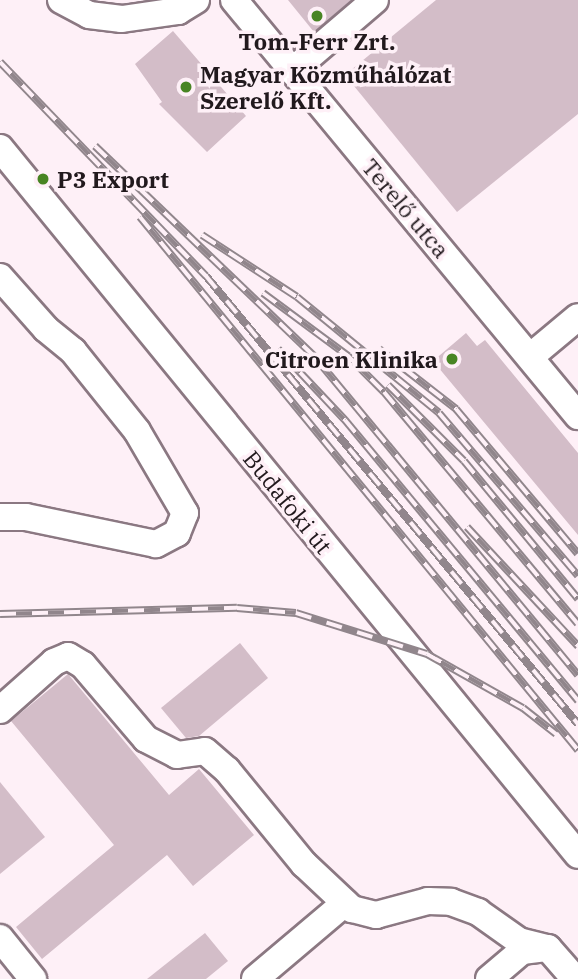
<!DOCTYPE html>
<html>
<head>
<meta charset="utf-8">
<style>
	body { margin:0 }
	#map { position:relative; width:578px; height:979px; overflow:hidden; background:#fef0f7; font-family:"IBM Plex Serif",serif }
	div>[style] { position:absolute }
	.building>* { inset:0; background:#d3bdc8 }
	.roads { filter:drop-shadow(2px 0 #8b7882) drop-shadow(-2px 0 #8b7882) drop-shadow(0 2px #8b7882) drop-shadow(0 -2px #8b7882) }
	.minor>* { height:26px; margin:-13px; padding:0 13px; transform-origin:13px; border-radius:13px; background:#fff }
	.rail>* { height:8px; margin-top:-4px; transform-origin:0; background:repeating-linear-gradient(90deg,#fef0f7 0 16px,#91868c 0 32px); box-sizing:border-box; border-block:2px solid #91868c }
	.dots>* { width:19px; height:19px; translate:-50% -50%; box-sizing:border-box; border:4px solid #fef0f7; border-radius:50% }
	span { translate:-50% -50%; white-space:nowrap; text-align:center; line-height:1.15; -webkit-text-stroke:7px #fef0f7; paint-order:stroke }
	.poi-label { font-size:23px; color:#21191d; font-weight:700 }
	.left { translate:0 -50%; text-align:left }
	.right { translate:-100% -50%; text-align:right }
	.street-label { font-size:23px; color:#21191d }
</style>
</head>
<body>
<div id="map">
	<div class="building">
		<div style="clip-path:polygon(288px 0,351px 0,314px 32px)"></div>
		<div style="clip-path:polygon(436px 0,578px 0,578px 114px,457px 212px,345px 75px)"></div>
		<div style="clip-path:polygon(173px 31px,246px 116px,207px 152px,159px 104px,162px 102px,135px 64px)"></div>
		<div style="clip-path:polygon(466px 333px,477px 346px,485px 340px,578px 453px,578px 535px,433px 361px)"></div>
		<div style="clip-path:polygon(240px 643px,268px 678px,199px 736px,186px 738px,161px 708px)"></div>
		<div style="clip-path:polygon(68px 674px,169px 795px,199px 769px,254px 835px,193px 886px,167px 855px,42px 959px,16px 927px,114px 845px,11px 721px)"></div>
		<div style="clip-path:polygon(0 782px,45px 837px,0 874px)"></div>
		<div style="clip-path:polygon(205px 933px,228px 961px,206px 979px,147px 979px)"></div>
	</div>
	<div class="roads">
		<div class="minor">
			<div style="left:61px;top:0;width:32px;rotate:28deg"></div>
			<div style="left:89px;top:15px;width:33px;rotate:7deg"></div>
			<div style="left:122px;top:19px;width:57px;rotate:-8.1deg"></div>
			<div style="left:178px;top:11px;width:21px;rotate:-31deg"></div>
			<div style="left:234px;top:0;width:540px;rotate:50.41deg"></div>
			<div style="left:292px;top:71px;width:109px;rotate:-40.5deg"></div>
			<div style="left:0;top:148px;width:913px;rotate:50.73deg"></div>
			<div style="left:0;top:277px;width:69px;rotate:48.5deg"></div>
			<div style="left:46px;top:329px;width:35px;rotate:39deg"></div>
			<div style="left:73px;top:351px;width:102px;rotate:51.3deg"></div>
			<div style="left:137px;top:431px;width:95px;rotate:59.7deg"></div>
			<div style="left:185px;top:513px;width:22px;rotate:112deg"></div>
			<div style="left:177px;top:533px;width:24px;rotate:152deg"></div>
			<div style="left:156px;top:544px;width:133px;rotate:-168.3deg"></div>
			<div style="left:26px;top:517px;width:26px;rotate:180deg"></div>
			<div style="left:530px;top:357px;width:62px;rotate:-39.8deg"></div>
			<div style="left:0;top:710px;width:72px;rotate:-41.6deg"></div>
			<div style="left:54px;top:662px;width:15px;rotate:-23deg"></div>
			<div style="left:68px;top:656px;width:17px;rotate:31deg"></div>
			<div style="left:83px;top:665px;width:97px;rotate:49.6deg"></div>
			<div style="left:146px;top:739px;width:35px;rotate:27deg"></div>
			<div style="left:177px;top:755px;width:28px;rotate:-8deg"></div>
			<div style="left:205px;top:751px;width:29px;rotate:41deg"></div>
			<div style="left:227px;top:770px;width:122px;rotate:50.7deg"></div>
			<div style="left:304px;top:864px;width:66px;rotate:43.2deg"></div>
			<div style="left:352px;top:909px;width:25px;rotate:14deg"></div>
			<div style="left:376px;top:915px;width:54px;rotate:-15.1deg"></div>
			<div style="left:428px;top:901px;width:23px;rotate:2deg"></div>
			<div style="left:451px;top:902px;width:29px;rotate:20deg"></div>
			<div style="left:478px;top:912px;width:50px;rotate:35.3deg"></div>
			<div style="left:519px;top:941px;width:30px;rotate:14deg"></div>
			<div style="left:548px;top:948px;width:41px;rotate:48.9deg"></div>
			<div style="left:0;top:938px;width:53px;rotate:51.2deg"></div>
			<div style="left:255px;top:979px;width:118px;rotate:-40.2deg"></div>
			<div style="left:489px;top:979px;width:43px;rotate:-40.3deg"></div>
			<div style="left:522px;top:951px;width:24px;rotate:-7deg"></div>
		</div>
	</div>
	<div class="rail">
		<div style="left:0;top:62px;width:297px;rotate:46.1deg"></div>
		<div style="left:206px;top:276px;width:582px;rotate:50.3deg"></div>
		<div style="left:95px;top:146px;width:303px;rotate:43.8deg"></div>
		<div style="left:314px;top:356px;width:414px;rotate:50.4deg"></div>
		<div style="left:140px;top:217px;width:690px;rotate:50.59deg"></div>
		<div style="left:202px;top:235px;width:113px;rotate:33.1deg"></div>
		<div style="left:297px;top:297px;width:183px;rotate:39.2deg"></div>
		<div style="left:439px;top:413px;width:214px;rotate:49.5deg"></div>
		<div style="left:263px;top:293px;width:106px;rotate:36.5deg"></div>
		<div style="left:348px;top:356px;width:51px;rotate:45deg"></div>
		<div style="left:384px;top:392px;width:302px;rotate:50.1deg"></div>
		<div style="left:278px;top:349px;width:98px;rotate:46.7deg"></div>
		<div style="left:345px;top:420px;width:365px;rotate:50.3deg"></div>
		<div style="left:379px;top:349px;width:98px;rotate:37.9deg"></div>
		<div style="left:456px;top:409px;width:189px;rotate:49.9deg"></div>
		<div style="left:388px;top:385px;width:107px;rotate:45deg"></div>
		<div style="left:464px;top:461px;width:179px;rotate:50.4deg"></div>
		<div style="left:467px;top:527px;width:163px;rotate:47deg"></div>
		<div style="left:0;top:614px;width:237px;rotate:-1.5deg"></div>
		<div style="left:237px;top:608px;width:59px;rotate:4.8deg"></div>
		<div style="left:296px;top:613px;width:137px;rotate:17.4deg"></div>
		<div style="left:427px;top:654px;width:110px;rotate:29.4deg"></div>
		<div style="left:523px;top:708px;width:42px;rotate:38.2deg"></div>
	</div>
	<div class="dots">
		<div style="left:317px;top:16px;background:#488523"></div>
		<div style="left:186px;top:87px;background:#488523"></div>
		<div style="left:43px;top:179px;background:#488523"></div>
		<div style="left:452px;top:359px;background:#488523"></div>
	</div>
	<div class="poi-label">
		<span style="left:317px;top:41px">Tom-Ferr Zrt.</span>
		<span class="left" style="left:200px;top:87px">Magyar Közműhálózat<br>Szerelő Kft.</span>
		<span class="left" style="left:57px;top:179px">P3 Export</span>
		<span class="right" style="left:438px;top:359px">Citroen Klinika</span>
	</div>
	<div class="street-label">
		<span style="left:406px;top:208px;rotate:50deg">Terelő utca</span>
		<span style="left:288px;top:502px;rotate:51deg">Budafoki út</span>
	</div>
</div>
</body>
</html>
